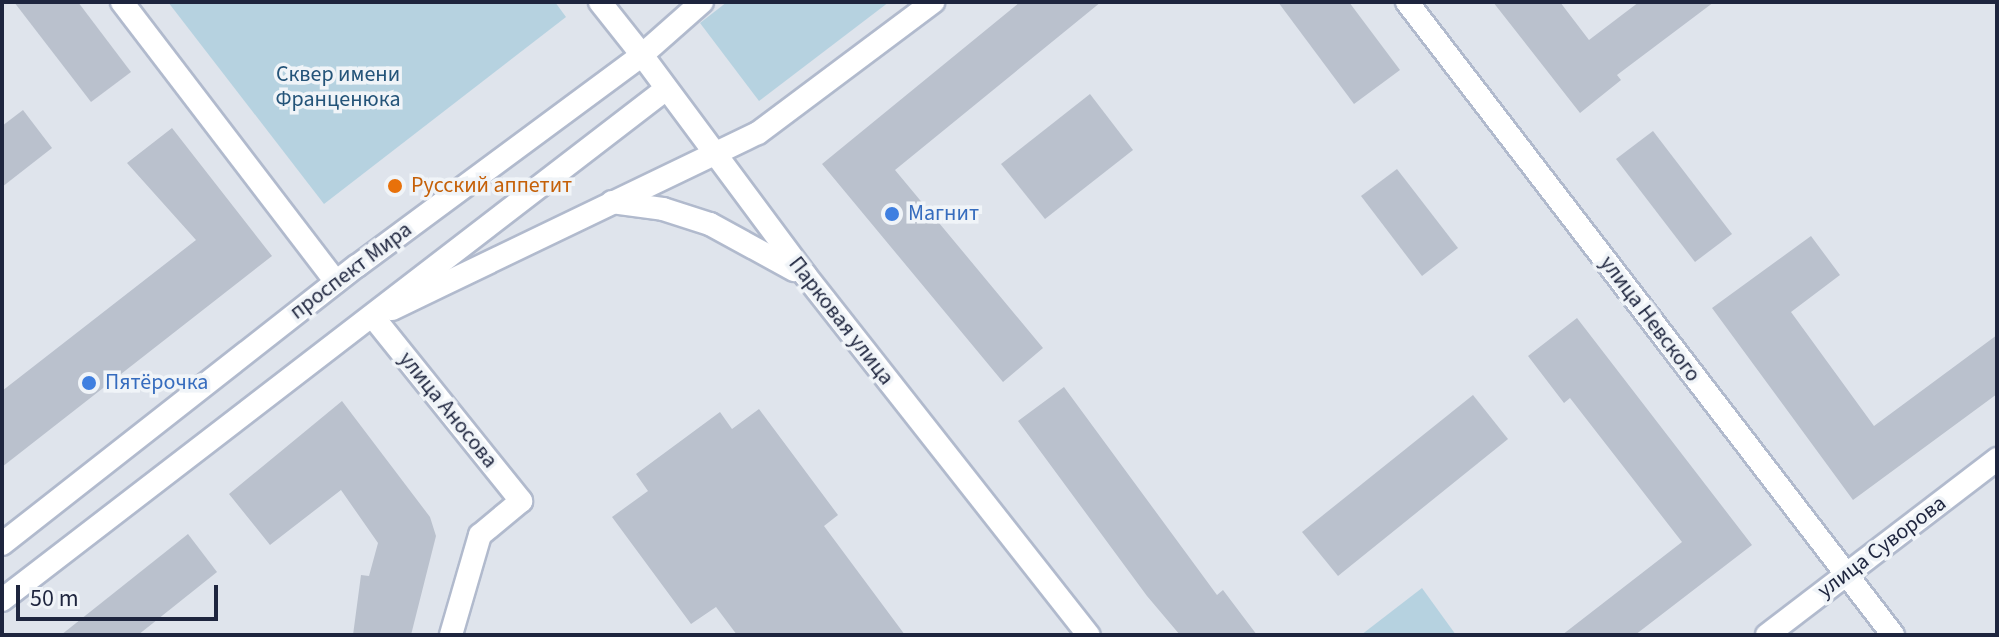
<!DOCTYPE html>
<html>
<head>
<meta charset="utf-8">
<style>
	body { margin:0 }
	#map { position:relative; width:1999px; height:637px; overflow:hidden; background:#dfe4ec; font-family:"Source Sans 3",sans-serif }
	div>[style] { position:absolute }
	.green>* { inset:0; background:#b6d2e0 }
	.building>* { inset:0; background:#bac1cd }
	.roads { filter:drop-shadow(2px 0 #b1bacd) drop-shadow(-2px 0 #b1bacd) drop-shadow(0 2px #b1bacd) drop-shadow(0 -2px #b1bacd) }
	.minor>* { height:22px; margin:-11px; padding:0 11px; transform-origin:11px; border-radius:11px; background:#fff }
	.secondary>* { height:22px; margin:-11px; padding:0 11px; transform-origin:11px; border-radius:11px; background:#fff }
	.dots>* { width:22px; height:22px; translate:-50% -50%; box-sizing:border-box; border:4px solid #f0f4f8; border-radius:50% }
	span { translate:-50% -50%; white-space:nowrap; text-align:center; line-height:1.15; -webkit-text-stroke:7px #f0f4f8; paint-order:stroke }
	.park-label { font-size:22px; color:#245479 }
	.food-label { font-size:22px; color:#c56008 }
	.left { translate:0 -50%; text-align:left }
	.shop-label { font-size:22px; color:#366cbe }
	.street-label { font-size:22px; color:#1e253e }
	.frame { position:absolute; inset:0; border:4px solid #1e253e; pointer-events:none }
	.scale { position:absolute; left:16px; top:585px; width:202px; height:36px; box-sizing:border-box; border:4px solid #1e253e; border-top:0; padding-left:10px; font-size:24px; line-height:28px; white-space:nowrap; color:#1e253e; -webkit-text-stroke:6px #f0f4f8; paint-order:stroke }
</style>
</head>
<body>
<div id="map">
	<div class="green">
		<div style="clip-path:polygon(168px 2px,555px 2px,566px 17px,324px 204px)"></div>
		<div style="clip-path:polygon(727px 2px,889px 2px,759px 101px,700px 23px)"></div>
		<div style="clip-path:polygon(1422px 588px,1456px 635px,1361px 635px)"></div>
	</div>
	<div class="building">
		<div style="clip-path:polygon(14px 2px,78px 2px,131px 72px,91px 102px)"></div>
		<div style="clip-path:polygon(1020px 2px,1101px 2px,895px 170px,1043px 348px,1003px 382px,822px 164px)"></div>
		<div style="clip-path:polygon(1278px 2px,1349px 2px,1400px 70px,1354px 104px)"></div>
		<div style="clip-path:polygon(1493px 2px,1560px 2px,1589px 40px,1639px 2px,1714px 2px,1617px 75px,1621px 80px,1580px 113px)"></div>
		<div style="clip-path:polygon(1090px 94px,1133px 150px,1045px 219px,1001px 164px)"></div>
		<div style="clip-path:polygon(23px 110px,52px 148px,2px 187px,2px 126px)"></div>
		<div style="clip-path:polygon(172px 128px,272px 256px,2px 467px,2px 391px,196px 240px,127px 163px)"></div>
		<div style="clip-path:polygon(1653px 131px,1732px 234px,1695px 262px,1616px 159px)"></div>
		<div style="clip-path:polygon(1397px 169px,1458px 248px,1422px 276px,1361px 196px)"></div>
		<div style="clip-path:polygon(1811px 236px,1840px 275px,1791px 312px,1874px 426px,1997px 335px,1997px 394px,1853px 500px,1712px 308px)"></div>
		<div style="clip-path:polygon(1577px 318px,1752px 545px,1635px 635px,1562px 635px,1682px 542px,1570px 398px,1564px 403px,1528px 356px)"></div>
		<div style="clip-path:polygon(1064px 387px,1217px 595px,1223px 590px,1257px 635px,1180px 635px,1147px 596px,1018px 421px)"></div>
		<div style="clip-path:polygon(1473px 395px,1508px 439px,1338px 576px,1302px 532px)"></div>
		<div style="clip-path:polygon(342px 401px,430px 517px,436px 536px,411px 635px,353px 635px,361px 575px,369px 576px,378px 543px,341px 490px,270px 545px,229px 494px)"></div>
		<div style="clip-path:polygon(759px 409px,838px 515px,824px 526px,905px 635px,737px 635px,716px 607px,691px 624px,612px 517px,648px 491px,636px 474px,720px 412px,732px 429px)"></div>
		<div style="clip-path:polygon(188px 534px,217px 572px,138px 635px,61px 635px)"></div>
	</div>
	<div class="roads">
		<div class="minor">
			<div style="left:122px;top:2px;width:352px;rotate:52.6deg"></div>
			<div style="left:600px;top:2px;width:68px;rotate:51.6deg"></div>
			<div style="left:374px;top:318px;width:235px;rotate:51.2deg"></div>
			<div style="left:521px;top:501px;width:53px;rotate:140.3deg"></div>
			<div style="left:480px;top:535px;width:104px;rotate:106.2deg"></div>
			<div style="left:1767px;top:635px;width:290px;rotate:-37.4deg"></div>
		</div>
		<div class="secondary">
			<div style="left:1407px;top:2px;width:798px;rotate:52.48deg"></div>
			<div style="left:642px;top:55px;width:275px;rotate:53.4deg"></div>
			<div style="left:806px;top:276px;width:457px;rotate:51.8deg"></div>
			<div style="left:612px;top:202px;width:51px;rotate:7.8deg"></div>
			<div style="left:663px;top:209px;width:49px;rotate:17.7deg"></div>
			<div style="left:710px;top:224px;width:96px;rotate:28.7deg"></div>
			<div style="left:392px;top:309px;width:406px;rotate:-25.7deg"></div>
			<div style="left:758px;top:133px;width:219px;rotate:-36.8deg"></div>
			<div style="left:2px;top:544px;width:451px;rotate:-38.1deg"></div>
			<div style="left:357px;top:266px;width:355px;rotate:-36.5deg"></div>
			<div style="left:642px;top:55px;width:80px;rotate:-41.5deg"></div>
			<div style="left:2px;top:600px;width:838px;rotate:-37.58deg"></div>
		</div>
	</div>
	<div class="dots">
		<div style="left:395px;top:186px;background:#e8710a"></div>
		<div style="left:892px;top:214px;background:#3f7fe0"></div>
		<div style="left:89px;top:383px;background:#3f7fe0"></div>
	</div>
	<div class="park-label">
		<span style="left:338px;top:87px">Сквер имени<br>Франценюка</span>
	</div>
	<div class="food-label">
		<span class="left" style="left:411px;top:186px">Русский аппетит</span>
	</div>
	<div class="shop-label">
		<span class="left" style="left:908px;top:214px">Магнит</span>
		<span class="left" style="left:105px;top:383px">Пятёрочка</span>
	</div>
	<div class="street-label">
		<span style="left:351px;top:271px;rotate:-37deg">проспект Мира</span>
		<span style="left:1650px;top:319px;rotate:53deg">улица Невского</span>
		<span style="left:841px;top:321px;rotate:52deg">Парковая улица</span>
		<span style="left:448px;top:410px;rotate:51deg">улица Аносова</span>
		<span style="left:1882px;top:547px;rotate:-37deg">улица Суворова</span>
	</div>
	<div class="frame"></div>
	<div class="scale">50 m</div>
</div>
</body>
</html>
